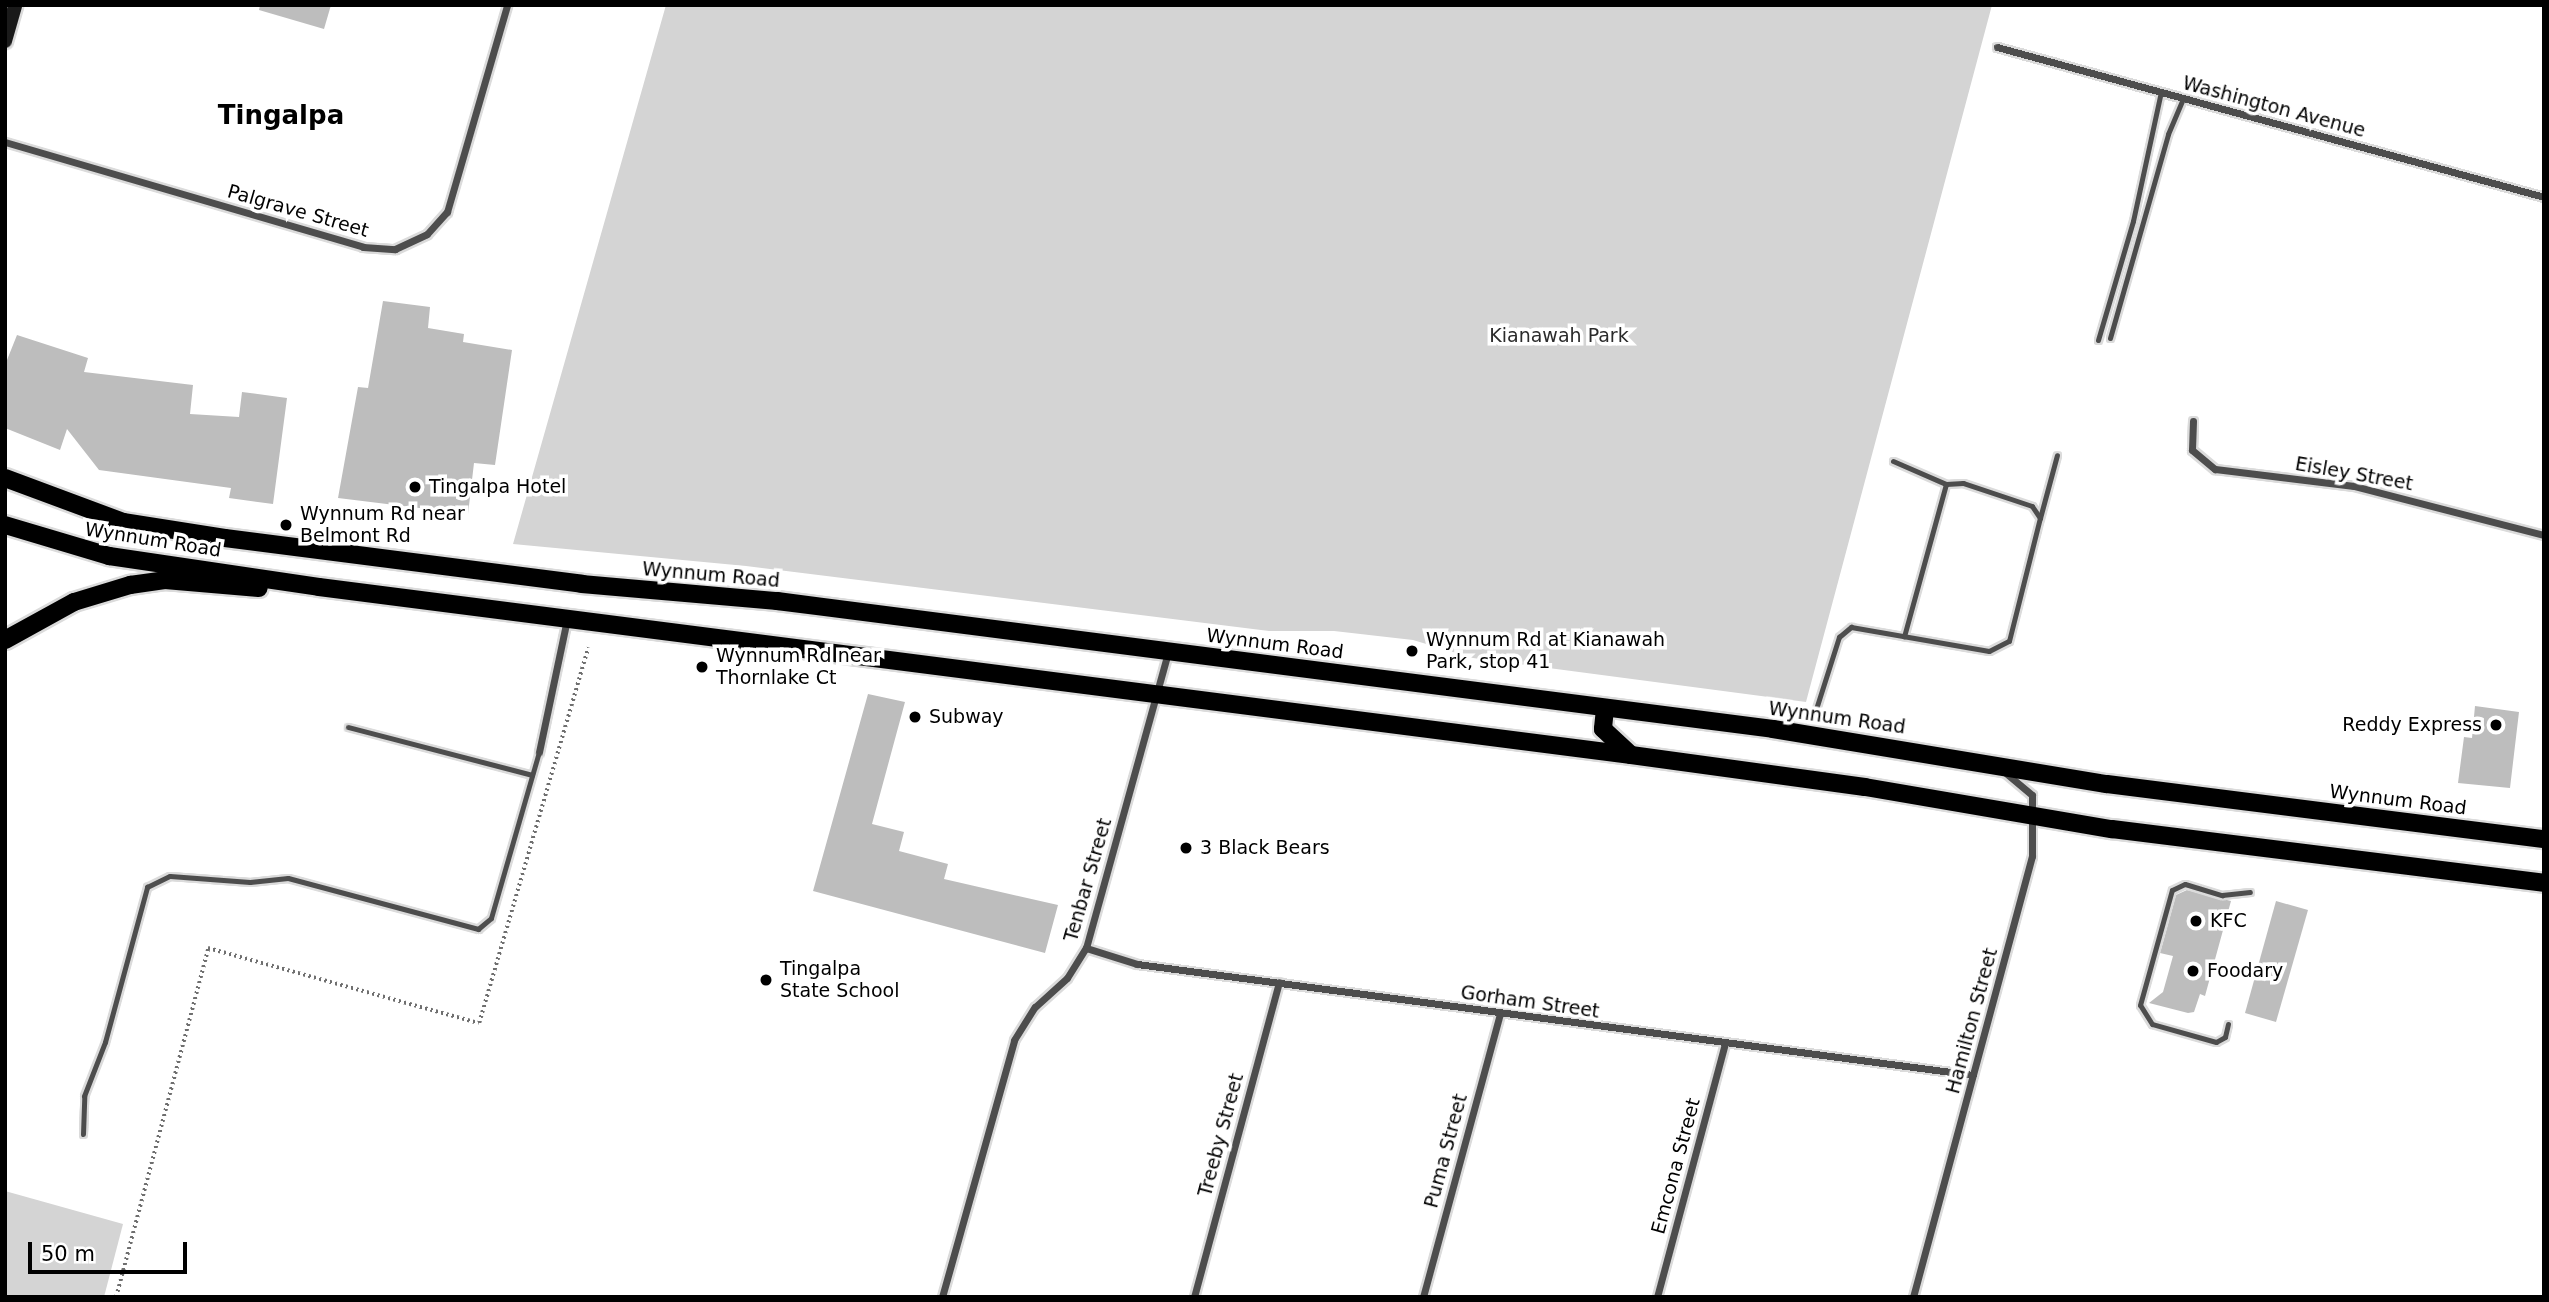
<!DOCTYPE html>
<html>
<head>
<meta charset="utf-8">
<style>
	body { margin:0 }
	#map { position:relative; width:2549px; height:1302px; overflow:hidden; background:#fff; font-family:"DejaVu Sans",sans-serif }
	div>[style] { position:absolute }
	.green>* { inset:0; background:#d4d4d4 }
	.building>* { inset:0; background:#bdbdbd }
	.path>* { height:3.5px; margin-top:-1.75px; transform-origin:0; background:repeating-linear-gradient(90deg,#6f6f6f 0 2px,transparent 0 5.5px) }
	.roads { filter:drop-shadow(2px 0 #dbdbdb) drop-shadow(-2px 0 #dbdbdb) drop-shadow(0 2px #dbdbdb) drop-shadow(0 -2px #dbdbdb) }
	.lane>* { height:5px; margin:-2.5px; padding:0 2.5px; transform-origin:2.5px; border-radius:2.5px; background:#4d4d4d }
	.street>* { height:7px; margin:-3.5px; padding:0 3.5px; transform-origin:3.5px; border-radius:3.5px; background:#4d4d4d }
	.secondary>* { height:14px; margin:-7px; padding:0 7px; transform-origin:7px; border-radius:7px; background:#1a1a1a }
	.primary>* { height:18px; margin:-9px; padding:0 9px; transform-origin:9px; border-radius:9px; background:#000 }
	.dots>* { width:19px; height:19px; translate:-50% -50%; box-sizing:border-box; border:4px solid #fff; border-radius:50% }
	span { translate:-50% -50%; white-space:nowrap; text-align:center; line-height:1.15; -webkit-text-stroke:7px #fff; paint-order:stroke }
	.street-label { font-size:19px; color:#000 }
	.park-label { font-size:19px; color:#2b2b2b }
	.poi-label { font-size:19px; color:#000 }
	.left { translate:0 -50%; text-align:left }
	.right { translate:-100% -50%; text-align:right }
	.district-label { font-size:26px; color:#000; font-weight:700 }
	.frame { position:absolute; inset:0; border:7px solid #000; pointer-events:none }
	.scale { position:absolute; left:28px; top:1242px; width:159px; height:32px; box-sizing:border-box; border:4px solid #000; border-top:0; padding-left:9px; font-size:21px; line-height:24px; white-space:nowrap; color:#000; -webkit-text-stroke:5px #fff; paint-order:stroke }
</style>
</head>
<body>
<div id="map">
	<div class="green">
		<div style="clip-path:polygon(666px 5px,1992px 5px,1806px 702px,1473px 658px,1413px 640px,1334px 631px,1269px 631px,746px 566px,513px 544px)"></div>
		<div style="clip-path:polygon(5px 1191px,123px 1224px,104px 1297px,5px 1297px)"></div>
	</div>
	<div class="building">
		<div style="clip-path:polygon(260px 5px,331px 5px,324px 29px,259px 10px)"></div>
		<div style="clip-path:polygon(383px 301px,430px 307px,428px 328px,464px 334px,463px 342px,512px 350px,495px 465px,474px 463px,468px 514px,338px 498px,358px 387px,368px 388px)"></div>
		<div style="clip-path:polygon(17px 335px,88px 358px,84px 372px,193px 385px,190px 414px,239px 417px,242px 392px,287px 398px,273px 504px,229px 498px,231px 488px,99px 470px,67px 429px,60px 450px,5px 428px,5px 365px)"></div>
		<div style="clip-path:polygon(868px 694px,905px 702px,872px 824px,904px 832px,899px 851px,948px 864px,944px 879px,1058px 905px,1045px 953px,813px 891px)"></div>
		<div style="clip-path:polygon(2475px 706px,2519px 712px,2510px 788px,2458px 783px,2464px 737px,2472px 738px)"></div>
		<div style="clip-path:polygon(2187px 890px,2231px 901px,2205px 996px,2200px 994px,2194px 1012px,2188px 1013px,2149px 1003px,2163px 992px,2173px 956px,2160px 953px,2176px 895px)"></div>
		<div style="clip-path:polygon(2276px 901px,2308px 910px,2276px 1022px,2245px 1013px)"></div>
	</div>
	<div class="path">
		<div style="left:116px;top:1297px;width:361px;rotate:-75.2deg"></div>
		<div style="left:208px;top:948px;width:281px;rotate:15.5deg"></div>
		<div style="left:479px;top:1023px;width:391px;rotate:-73.8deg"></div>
	</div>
	<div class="roads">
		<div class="lane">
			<div style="left:2110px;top:338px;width:212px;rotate:-74.1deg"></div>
			<div style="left:2168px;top:134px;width:39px;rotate:-67deg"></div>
			<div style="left:2098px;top:340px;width:124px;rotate:-73.6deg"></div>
			<div style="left:2133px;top:221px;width:132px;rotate:-77.8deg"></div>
			<div style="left:1893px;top:461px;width:58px;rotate:23.5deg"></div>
			<div style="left:2040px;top:518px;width:65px;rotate:-74.9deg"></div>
			<div style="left:1816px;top:709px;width:76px;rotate:-72.3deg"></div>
			<div style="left:1839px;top:637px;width:16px;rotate:-40deg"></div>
			<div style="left:1851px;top:627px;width:140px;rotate:9.9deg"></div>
			<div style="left:1989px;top:651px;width:22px;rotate:-27deg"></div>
			<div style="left:2009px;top:641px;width:127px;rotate:-75.9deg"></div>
			<div style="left:2040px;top:518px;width:14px;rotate:-124deg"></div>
			<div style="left:2032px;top:506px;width:73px;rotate:-161.6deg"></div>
			<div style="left:1963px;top:483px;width:17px;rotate:177deg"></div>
			<div style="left:1946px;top:484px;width:158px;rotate:105.4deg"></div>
			<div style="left:348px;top:727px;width:190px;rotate:14.6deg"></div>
			<div style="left:2228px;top:1024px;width:13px;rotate:103deg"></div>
			<div style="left:2225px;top:1037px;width:10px;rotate:151deg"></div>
			<div style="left:2216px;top:1042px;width:66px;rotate:-164.3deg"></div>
			<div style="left:2152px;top:1024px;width:22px;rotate:-122deg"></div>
			<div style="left:2140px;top:1005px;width:119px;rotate:-74.5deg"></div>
			<div style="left:2172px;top:890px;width:14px;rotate:-25deg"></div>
			<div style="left:2185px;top:884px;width:39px;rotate:17deg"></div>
			<div style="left:2222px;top:895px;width:28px;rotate:-6deg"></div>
			<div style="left:83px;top:1134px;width:38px;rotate:-88deg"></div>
			<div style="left:84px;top:1096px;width:58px;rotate:-68.7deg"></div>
			<div style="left:105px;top:1042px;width:161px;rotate:-74.8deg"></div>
			<div style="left:147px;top:887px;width:25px;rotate:-26deg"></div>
			<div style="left:170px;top:876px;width:80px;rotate:4.3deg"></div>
			<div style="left:250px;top:882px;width:38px;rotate:-6deg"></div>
			<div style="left:288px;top:878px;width:197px;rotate:15deg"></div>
			<div style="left:478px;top:929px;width:17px;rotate:-40deg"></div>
			<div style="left:491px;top:918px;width:173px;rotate:-73.9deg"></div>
		</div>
		<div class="street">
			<div style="left:1997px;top:47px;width:567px;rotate:15.33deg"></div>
			<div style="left:5px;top:142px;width:373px;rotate:16.3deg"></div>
			<div style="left:363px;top:247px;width:32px;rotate:4deg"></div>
			<div style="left:395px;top:249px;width:35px;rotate:-25deg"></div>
			<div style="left:427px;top:234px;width:30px;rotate:-48deg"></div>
			<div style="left:447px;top:212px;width:216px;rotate:-73.8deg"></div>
			<div style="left:2193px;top:421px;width:29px;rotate:92deg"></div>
			<div style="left:2192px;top:450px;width:30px;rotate:40deg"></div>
			<div style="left:2215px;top:469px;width:140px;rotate:7deg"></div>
			<div style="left:2354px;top:486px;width:196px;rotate:14.5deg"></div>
			<div style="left:539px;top:752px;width:136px;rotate:-78.1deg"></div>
			<div style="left:1086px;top:948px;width:53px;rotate:17.4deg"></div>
			<div style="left:1137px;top:964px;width:843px;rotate:7.56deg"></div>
			<div style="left:942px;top:1297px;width:267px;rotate:-74.3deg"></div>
			<div style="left:1014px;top:1040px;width:39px;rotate:-58deg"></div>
			<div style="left:1035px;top:1007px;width:43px;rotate:-42.2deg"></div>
			<div style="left:1067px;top:978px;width:36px;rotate:-58deg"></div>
			<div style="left:1086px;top:948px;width:307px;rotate:-74.5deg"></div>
			<div style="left:1194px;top:1297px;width:326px;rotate:-74.9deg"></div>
			<div style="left:1423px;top:1297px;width:293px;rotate:-74.8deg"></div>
			<div style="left:1657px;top:1297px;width:263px;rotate:-75deg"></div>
			<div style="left:1913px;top:1297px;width:457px;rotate:-74.9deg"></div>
			<div style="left:2032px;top:856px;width:61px;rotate:-90deg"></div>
			<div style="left:2032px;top:795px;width:38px;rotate:-140deg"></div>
		</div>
		<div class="secondary">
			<div style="left:5px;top:41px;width:37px;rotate:-74deg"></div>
		</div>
		<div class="primary">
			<div style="left:5px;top:478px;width:126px;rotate:20.4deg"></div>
			<div style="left:123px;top:522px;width:103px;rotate:8.9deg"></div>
			<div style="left:225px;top:538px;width:360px;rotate:7.3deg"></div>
			<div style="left:582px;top:584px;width:196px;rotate:5deg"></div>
			<div style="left:777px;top:601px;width:1004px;rotate:7.32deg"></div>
			<div style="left:1773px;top:729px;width:338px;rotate:9.4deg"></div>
			<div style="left:2107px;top:784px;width:440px;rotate:7.2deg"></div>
			<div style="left:5px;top:525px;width:109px;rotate:16.6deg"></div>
			<div style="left:109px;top:556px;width:212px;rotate:8.4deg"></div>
			<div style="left:319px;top:587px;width:1323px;rotate:7.3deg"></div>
			<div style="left:1631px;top:755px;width:236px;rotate:7.8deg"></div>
			<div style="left:1865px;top:787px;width:251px;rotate:9.7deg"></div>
			<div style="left:2112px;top:829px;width:435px;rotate:7.1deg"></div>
			<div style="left:5px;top:640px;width:79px;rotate:-28.8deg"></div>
			<div style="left:74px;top:602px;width:59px;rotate:-16.9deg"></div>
			<div style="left:130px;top:585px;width:35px;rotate:-8deg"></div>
			<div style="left:165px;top:580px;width:94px;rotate:4.9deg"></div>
			<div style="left:1605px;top:709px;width:20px;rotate:96deg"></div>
			<div style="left:1603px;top:729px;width:38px;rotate:43deg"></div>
		</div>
	</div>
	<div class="dots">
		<div style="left:415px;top:487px;background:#000"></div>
		<div style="left:286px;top:525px;background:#000"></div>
		<div style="left:1412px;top:651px;background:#000"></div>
		<div style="left:702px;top:667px;background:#000"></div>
		<div style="left:915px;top:717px;background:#000"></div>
		<div style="left:2496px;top:725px;background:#000"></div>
		<div style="left:1186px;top:848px;background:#000"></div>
		<div style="left:2196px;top:921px;background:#000"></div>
		<div style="left:2193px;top:971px;background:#000"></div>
		<div style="left:766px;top:980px;background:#000"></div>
	</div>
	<div class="street-label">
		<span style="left:2274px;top:107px;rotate:15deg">Washington Avenue</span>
		<span style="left:298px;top:211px;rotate:16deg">Palgrave Street</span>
		<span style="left:2354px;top:474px;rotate:10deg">Eisley Street</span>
		<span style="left:153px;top:540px;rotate:9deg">Wynnum Road</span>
		<span style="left:711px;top:575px;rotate:5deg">Wynnum Road</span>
		<span style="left:1275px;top:644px;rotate:7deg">Wynnum Road</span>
		<span style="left:1837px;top:718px;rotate:8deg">Wynnum Road</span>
		<span style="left:2398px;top:800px;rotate:7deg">Wynnum Road</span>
		<span style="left:1088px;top:880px;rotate:-74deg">Tenbar Street</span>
		<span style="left:1530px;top:1002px;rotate:8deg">Gorham Street</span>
		<span style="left:1972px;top:1021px;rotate:-75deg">Hamilton Street</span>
		<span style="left:1221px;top:1135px;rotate:-75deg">Treeby Street</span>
		<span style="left:1446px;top:1151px;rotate:-75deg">Puma Street</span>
		<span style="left:1676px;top:1166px;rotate:-75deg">Emcona Street</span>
	</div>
	<div class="park-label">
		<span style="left:1559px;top:336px">Kianawah Park</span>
	</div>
	<div class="poi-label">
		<span class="left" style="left:429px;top:487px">Tingalpa Hotel</span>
		<span class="left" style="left:300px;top:525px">Wynnum Rd near<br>Belmont Rd</span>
		<span class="left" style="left:1426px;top:651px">Wynnum Rd at Kianawah<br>Park, stop 41</span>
		<span class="left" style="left:716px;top:667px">Wynnum Rd near<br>Thornlake Ct</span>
		<span class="left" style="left:929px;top:717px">Subway</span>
		<span class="right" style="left:2482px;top:725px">Reddy Express</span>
		<span class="left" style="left:1200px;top:848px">3 Black Bears</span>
		<span class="left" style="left:2210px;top:921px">KFC</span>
		<span class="left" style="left:780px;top:980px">Tingalpa<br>State School</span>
		<span class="left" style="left:2207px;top:971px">Foodary</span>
	</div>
	<div class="district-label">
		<span style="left:281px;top:116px">Tingalpa</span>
	</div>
	<div class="frame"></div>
	<div class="scale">50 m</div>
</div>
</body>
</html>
